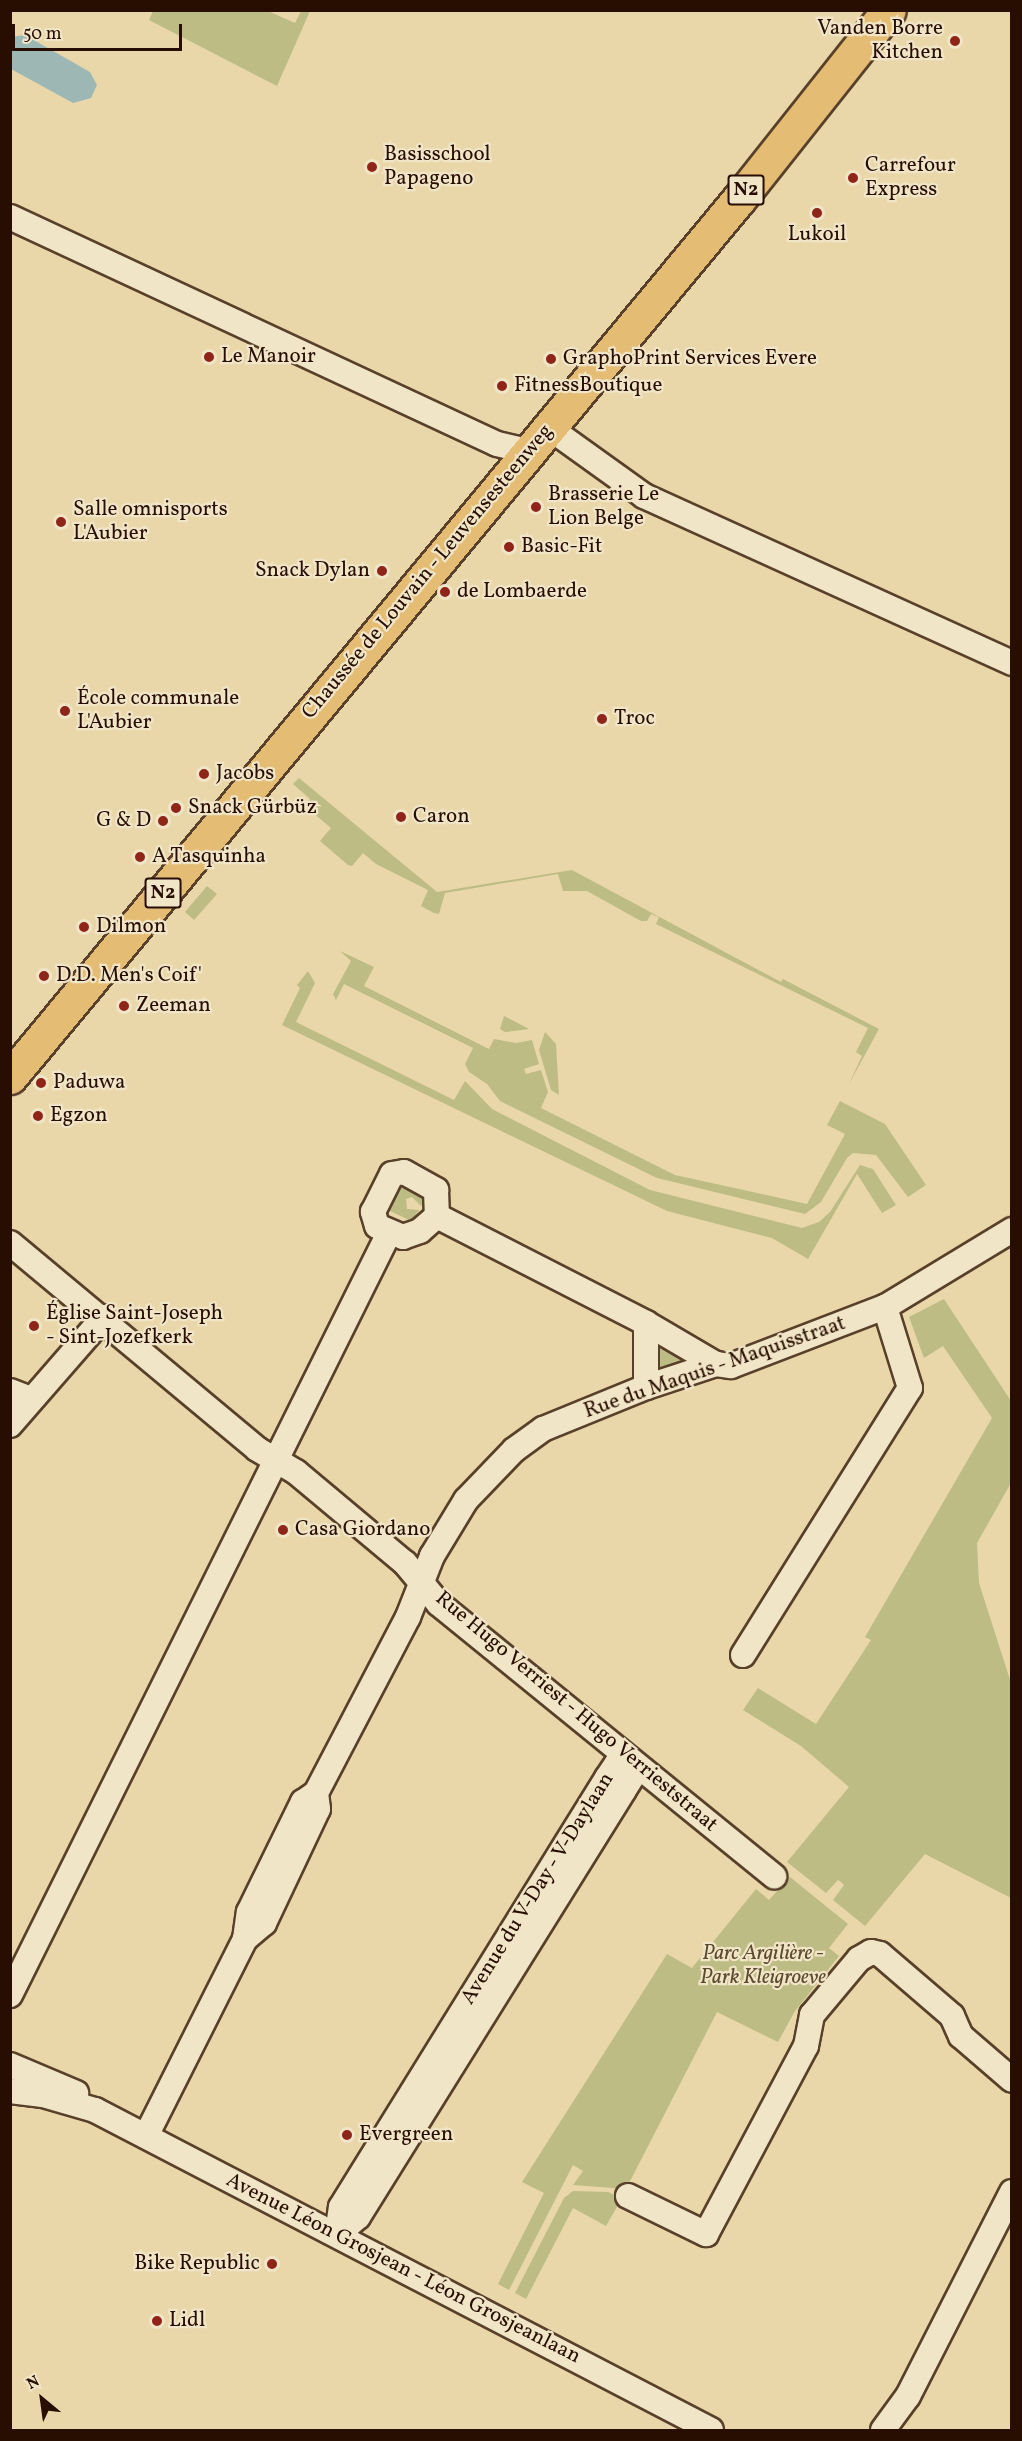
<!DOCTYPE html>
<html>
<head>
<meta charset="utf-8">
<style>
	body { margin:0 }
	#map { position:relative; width:1022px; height:2441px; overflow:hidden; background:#e9d7a9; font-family:Vollkorn,serif }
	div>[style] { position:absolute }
	.green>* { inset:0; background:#bdbc84 }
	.water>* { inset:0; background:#9db7b4 }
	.roads { filter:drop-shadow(2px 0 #58402a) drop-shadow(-2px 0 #58402a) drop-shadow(0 2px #58402a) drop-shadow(0 -2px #58402a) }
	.minor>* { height:24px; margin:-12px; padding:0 12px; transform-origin:12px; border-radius:12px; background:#f1e5c7 }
	.primary>* { height:33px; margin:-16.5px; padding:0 16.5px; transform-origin:16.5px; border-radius:16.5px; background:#e4bc74 }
	.dots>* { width:16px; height:16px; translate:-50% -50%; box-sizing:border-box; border:3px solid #f1e5c7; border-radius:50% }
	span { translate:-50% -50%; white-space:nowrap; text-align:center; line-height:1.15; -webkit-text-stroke:4.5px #f1e5c7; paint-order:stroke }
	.shield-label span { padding:2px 4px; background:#f1e5c7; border:2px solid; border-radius:4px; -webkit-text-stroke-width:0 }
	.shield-label { font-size:20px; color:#280e00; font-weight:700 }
	.poi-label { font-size:21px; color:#280e00 }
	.right { translate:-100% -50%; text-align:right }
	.left { translate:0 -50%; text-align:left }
	.street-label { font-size:21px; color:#280e00 }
	.park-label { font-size:21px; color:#5c4b2e; font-style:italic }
	.frame { position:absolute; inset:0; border:12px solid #280e00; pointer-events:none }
	.north { position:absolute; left:12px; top:2369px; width:60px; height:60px; -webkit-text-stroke:4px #f1e5c7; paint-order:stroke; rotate:331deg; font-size:16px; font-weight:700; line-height:24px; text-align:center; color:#280e00 }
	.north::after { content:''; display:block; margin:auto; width:21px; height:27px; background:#280e00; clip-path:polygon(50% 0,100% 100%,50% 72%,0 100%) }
	.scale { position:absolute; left:12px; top:24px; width:170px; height:27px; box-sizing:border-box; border:3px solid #280e00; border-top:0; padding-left:8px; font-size:18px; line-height:21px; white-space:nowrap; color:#280e00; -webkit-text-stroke:4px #f1e5c7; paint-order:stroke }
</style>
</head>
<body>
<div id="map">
	<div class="green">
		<div style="clip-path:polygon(268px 11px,295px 23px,301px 11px,310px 11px,277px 86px,149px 20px,153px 11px)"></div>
		<div style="clip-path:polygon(299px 778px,437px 892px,572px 870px,781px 982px,783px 979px,879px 1029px,849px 1084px,862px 1056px,856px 1052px,868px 1028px,656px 924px,659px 917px,651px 914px,647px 921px,641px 921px,587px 891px,563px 891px,558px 874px,445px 893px,439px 914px,434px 913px,421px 906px,428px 890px,376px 864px,363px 853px,352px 866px,348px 865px,320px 841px,331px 828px,305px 806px,310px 799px,293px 784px)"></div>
		<div style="clip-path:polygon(207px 886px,217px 894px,194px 920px,185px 912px)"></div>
		<div style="clip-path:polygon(340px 951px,374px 967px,364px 986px,489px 1049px,494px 1039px,516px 1043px,532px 1040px,539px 1064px,524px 1069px,526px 1074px,541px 1070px,548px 1092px,541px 1108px,675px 1175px,807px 1204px,845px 1134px,827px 1125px,840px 1101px,885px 1124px,926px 1185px,908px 1197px,876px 1155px,853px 1153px,847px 1158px,821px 1202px,805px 1214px,657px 1178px,500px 1101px,487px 1084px,469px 1072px,465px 1064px,473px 1048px,344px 984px,336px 1000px,333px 994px,351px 961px)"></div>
		<div style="clip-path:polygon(308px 971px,315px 983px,296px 1022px,454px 1100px,465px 1081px,492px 1109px,650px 1190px,802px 1228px,819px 1222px,830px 1212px,860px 1165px,873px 1169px,896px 1205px,882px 1213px,857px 1174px,808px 1259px,772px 1238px,667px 1211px,282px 1025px,300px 988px,297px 985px)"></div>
		<div style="clip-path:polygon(504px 1016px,529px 1029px,505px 1032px,500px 1029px)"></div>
		<div style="clip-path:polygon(545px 1032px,556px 1044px,559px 1095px,551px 1090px,539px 1050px)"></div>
		<div style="clip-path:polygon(397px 1181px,422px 1190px,425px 1198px,421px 1206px,412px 1197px,406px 1199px,407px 1209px,419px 1210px,411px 1221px,386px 1209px)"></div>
		<div style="clip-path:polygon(944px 1299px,1011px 1401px,1011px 1483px,977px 1543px,979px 1583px,1011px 1683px,1011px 1898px,925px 1854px,865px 1926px,833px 1900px,844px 1885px,841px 1882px,838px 1880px,826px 1893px,787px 1862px,849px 1787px,801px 1746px,743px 1710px,758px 1688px,816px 1724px,871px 1640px,865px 1637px,992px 1418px,943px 1346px,924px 1358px,909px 1317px)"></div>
		<div style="clip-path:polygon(668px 1341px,688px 1351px,689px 1368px,658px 1374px,658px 1345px)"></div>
		<div style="clip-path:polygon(790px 1877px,848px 1924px,829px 1948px,839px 1956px,795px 2011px,778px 2042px,717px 2012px,626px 2189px,573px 2185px,583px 2171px,573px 2165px,509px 2290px,498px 2284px,544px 2193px,522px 2182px,667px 1954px,692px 1968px,756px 1889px,769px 1900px)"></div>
		<div style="clip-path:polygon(573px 2191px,608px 2192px,622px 2198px,606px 2226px,573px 2208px,526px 2299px,515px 2293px,564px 2198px)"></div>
	</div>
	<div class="water">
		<div style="clip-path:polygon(25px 35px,90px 72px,97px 85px,91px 98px,73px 103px,11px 69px,11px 37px)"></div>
	</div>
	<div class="roads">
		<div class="minor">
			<div style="left:10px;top:217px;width:537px;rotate:24.99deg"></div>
			<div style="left:497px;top:444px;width:32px;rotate:13deg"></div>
			<div style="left:548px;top:427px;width:118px;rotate:35.7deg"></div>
			<div style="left:644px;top:496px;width:404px;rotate:24.4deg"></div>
			<div style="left:404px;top:1172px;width:37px;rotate:29deg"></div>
			<div style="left:436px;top:1190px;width:26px;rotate:88deg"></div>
			<div style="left:437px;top:1216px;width:23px;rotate:139deg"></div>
			<div style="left:420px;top:1231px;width:18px;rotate:161deg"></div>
			<div style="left:403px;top:1237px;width:28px;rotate:-157deg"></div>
			<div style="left:377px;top:1226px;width:15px;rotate:-106deg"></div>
			<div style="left:373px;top:1212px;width:42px;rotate:-63.4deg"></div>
			<div style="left:392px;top:1174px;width:12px;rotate:-9deg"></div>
			<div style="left:437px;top:1216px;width:235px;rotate:27.1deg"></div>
			<div style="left:646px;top:1323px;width:81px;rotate:30.4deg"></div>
			<div style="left:10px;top:1243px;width:322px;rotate:39.8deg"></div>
			<div style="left:257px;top:1449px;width:45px;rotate:30.5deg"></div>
			<div style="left:296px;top:1472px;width:142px;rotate:39.9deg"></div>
			<div style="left:405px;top:1563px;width:53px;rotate:50.3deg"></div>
			<div style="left:439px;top:1604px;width:432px;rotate:39.1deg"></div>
			<div style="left:646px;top:1323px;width:64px;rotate:90deg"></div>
			<div style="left:10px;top:1391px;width:22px;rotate:21deg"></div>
			<div style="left:10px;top:1425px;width:143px;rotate:-49deg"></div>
			<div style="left:743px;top:1655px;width:315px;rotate:-58deg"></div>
			<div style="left:910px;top:1388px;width:85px;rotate:-107.2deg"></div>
			<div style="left:245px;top:1939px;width:25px;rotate:-40deg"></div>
			<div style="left:264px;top:1923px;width:126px;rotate:-64.7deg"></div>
			<div style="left:318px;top:1809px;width:16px;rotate:-97deg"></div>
			<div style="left:10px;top:1995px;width:851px;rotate:-63.56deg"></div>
			<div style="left:10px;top:2065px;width:72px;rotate:23deg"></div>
			<div style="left:10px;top:2091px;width:33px;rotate:7deg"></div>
			<div style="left:43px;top:2095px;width:54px;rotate:16.1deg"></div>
			<div style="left:95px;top:2110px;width:694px;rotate:27.45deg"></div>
			<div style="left:146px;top:2136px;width:220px;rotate:-63.3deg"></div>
			<div style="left:245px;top:1939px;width:27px;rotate:-82deg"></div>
			<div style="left:249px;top:1912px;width:123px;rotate:-63.9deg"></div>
			<div style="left:303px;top:1802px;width:16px;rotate:-35deg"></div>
			<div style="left:316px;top:1793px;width:199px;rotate:-62.4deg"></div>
			<div style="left:408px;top:1617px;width:66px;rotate:-68.5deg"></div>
			<div style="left:432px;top:1556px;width:66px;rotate:-58.7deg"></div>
			<div style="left:466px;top:1500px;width:69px;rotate:-46.2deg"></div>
			<div style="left:514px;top:1450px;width:36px;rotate:-36deg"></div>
			<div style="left:543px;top:1429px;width:111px;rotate:-22.2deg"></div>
			<div style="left:646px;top:1387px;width:74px;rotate:-18.2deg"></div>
			<div style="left:716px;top:1364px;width:15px;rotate:8deg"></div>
			<div style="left:731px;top:1366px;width:165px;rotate:-21deg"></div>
			<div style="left:885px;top:1307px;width:149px;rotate:-31.2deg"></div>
			<div style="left:628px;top:2196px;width:87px;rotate:26deg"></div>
			<div style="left:706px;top:2234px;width:213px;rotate:-62deg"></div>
			<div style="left:806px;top:2046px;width:32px;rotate:-79deg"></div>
			<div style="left:812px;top:2015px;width:73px;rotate:-50deg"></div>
			<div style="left:859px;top:1959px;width:14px;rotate:-30deg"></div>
			<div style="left:871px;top:1952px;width:9px;rotate:13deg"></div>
			<div style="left:880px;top:1954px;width:95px;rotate:40.7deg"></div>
			<div style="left:952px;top:2016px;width:22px;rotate:66deg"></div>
			<div style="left:961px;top:2036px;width:67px;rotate:40.8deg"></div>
			<div style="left:337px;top:2235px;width:28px;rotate:-82deg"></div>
			<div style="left:341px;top:2207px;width:505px;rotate:-58.2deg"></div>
			<div style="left:607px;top:1778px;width:18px;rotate:-56deg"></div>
			<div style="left:617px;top:1763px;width:13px;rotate:-13deg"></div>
			<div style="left:337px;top:2235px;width:28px;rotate:-41deg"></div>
			<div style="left:358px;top:2217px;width:503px;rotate:-58.08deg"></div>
			<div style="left:624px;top:1790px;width:19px;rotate:-58deg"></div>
			<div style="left:634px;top:1774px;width:15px;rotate:-106deg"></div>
			<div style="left:883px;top:2430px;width:42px;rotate:-53.7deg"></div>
			<div style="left:908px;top:2396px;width:229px;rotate:-63deg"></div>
		</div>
		<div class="primary">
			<div style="left:10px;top:1077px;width:1141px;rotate:-50.3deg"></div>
			<div style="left:739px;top:199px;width:241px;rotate:-51.6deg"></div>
		</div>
	</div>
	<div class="dots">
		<div style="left:955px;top:41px;background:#8f2418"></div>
		<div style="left:372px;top:167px;background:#8f2418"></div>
		<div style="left:853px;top:178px;background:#8f2418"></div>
		<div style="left:817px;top:213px;background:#8f2418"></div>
		<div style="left:209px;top:357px;background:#8f2418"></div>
		<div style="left:551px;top:359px;background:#8f2418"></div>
		<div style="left:502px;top:386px;background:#8f2418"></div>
		<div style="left:536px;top:507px;background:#8f2418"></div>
		<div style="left:61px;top:522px;background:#8f2418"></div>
		<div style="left:509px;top:547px;background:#8f2418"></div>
		<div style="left:382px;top:571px;background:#8f2418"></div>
		<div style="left:445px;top:592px;background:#8f2418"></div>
		<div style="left:65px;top:711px;background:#8f2418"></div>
		<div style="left:602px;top:719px;background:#8f2418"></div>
		<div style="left:204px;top:774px;background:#8f2418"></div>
		<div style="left:176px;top:808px;background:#8f2418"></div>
		<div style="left:401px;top:817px;background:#8f2418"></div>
		<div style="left:163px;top:821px;background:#8f2418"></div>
		<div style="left:140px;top:857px;background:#8f2418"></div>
		<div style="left:84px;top:927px;background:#8f2418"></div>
		<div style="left:44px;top:976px;background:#8f2418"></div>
		<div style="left:124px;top:1006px;background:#8f2418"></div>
		<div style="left:41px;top:1083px;background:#8f2418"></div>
		<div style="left:38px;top:1116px;background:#8f2418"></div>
		<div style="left:34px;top:1326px;background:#8f2418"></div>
		<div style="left:283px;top:1530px;background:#8f2418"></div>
		<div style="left:347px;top:2135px;background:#8f2418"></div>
		<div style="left:272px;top:2264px;background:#8f2418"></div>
		<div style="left:157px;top:2321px;background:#8f2418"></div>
	</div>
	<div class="shield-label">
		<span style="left:746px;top:190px">N2</span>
		<span style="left:163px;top:893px">N2</span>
	</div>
	<div class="poi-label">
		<span class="right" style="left:943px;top:41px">Vanden Borre<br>Kitchen</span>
		<span class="left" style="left:384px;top:167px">Basisschool<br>Papageno</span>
		<span class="left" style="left:865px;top:178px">Carrefour<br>Express</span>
		<span style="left:817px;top:235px">Lukoil</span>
		<span class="left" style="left:221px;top:357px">Le Manoir</span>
		<span class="left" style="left:563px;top:359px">GraphoPrint Services Evere</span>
		<span class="left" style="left:514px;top:386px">FitnessBoutique</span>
		<span class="left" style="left:548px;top:507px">Brasserie Le<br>Lion Belge</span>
		<span class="left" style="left:73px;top:522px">Salle omnisports<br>L'Aubier</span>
		<span class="left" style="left:521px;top:547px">Basic-Fit</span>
		<span class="right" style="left:370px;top:571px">Snack Dylan</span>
		<span class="left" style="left:457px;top:592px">de Lombaerde</span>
		<span class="left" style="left:77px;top:711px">École communale<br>L'Aubier</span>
		<span class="left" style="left:614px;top:719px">Troc</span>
		<span class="left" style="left:216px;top:774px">Jacobs</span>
		<span class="left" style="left:188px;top:808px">Snack Gürbüz</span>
		<span class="left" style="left:413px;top:817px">Caron</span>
		<span class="right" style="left:151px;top:821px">G &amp; D</span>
		<span class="left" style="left:152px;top:857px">A Tasquinha</span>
		<span class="left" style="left:96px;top:927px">Dilmon</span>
		<span class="left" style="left:56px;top:976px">D.D. Men's Coif'</span>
		<span class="left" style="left:136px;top:1006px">Zeeman</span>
		<span class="left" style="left:53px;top:1083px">Paduwa</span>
		<span class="left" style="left:50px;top:1116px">Egzon</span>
		<span class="left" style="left:46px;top:1326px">Église Saint-Joseph<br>- Sint-Jozefkerk</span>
		<span class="left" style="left:295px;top:1530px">Casa Giordano</span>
		<span class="left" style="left:359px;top:2135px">Evergreen</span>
		<span class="right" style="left:260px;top:2264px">Bike Republic</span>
		<span class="left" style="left:169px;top:2321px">Lidl</span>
	</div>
	<div class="street-label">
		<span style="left:428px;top:572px;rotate:-50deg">Chaussée de Louvain - Leuvensesteenweg</span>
		<span style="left:715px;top:1368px;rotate:-19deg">Rue du Maquis - Maquisstraat</span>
		<span style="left:576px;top:1712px;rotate:40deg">Rue Hugo Verriest - Hugo Verrieststraat</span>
		<span style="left:538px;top:1889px;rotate:-58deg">Avenue du V-Day - V-Daylaan</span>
		<span style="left:403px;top:2269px;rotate:27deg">Avenue Léon Grosjean - Léon Grosjeanlaan</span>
	</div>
	<div class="park-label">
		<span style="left:763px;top:1966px">Parc Argilière -<br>Park Kleigroeve</span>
	</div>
	<div class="frame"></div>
	<div class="north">N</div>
	<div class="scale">50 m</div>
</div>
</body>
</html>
